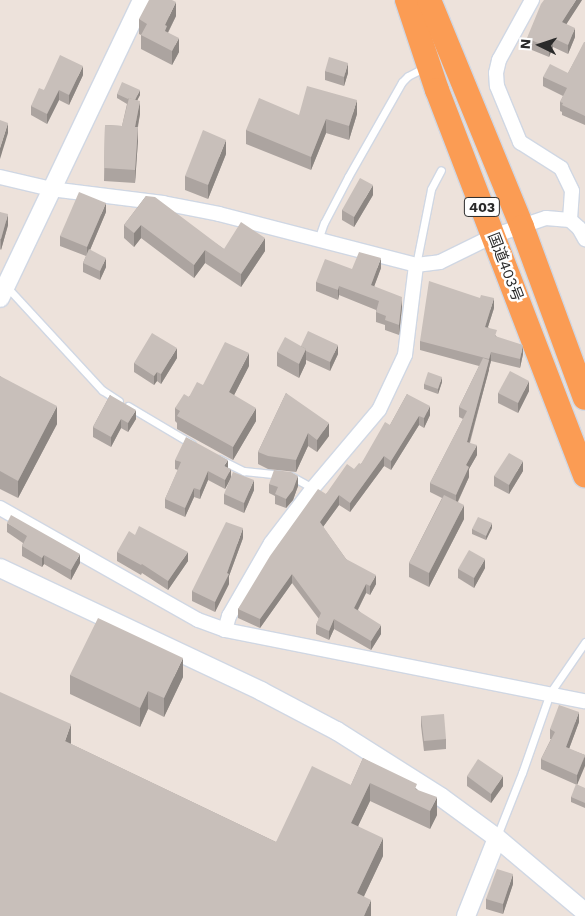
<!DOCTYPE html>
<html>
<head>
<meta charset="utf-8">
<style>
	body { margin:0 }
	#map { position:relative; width:585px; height:916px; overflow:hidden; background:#ede2db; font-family:"Work Sans","Noto Sans JP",sans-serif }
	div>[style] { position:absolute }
	.roads { filter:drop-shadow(1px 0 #d0d7e3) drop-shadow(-1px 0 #d0d7e3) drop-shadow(0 1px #d0d7e3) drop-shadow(0 -1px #d0d7e3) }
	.service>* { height:7px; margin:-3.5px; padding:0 3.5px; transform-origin:3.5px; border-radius:3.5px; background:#fff }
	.minor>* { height:14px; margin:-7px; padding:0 7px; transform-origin:7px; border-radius:7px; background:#fff }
	.tertiary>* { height:18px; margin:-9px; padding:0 9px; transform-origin:9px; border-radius:9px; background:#fff }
	.trunk>* { height:24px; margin:-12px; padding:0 12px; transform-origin:12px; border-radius:12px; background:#fb9c54 }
	.wall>* { inset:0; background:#aca4a0 }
	.shaded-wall>* { inset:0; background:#8c8682 }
	.building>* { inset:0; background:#c8bfba }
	span { translate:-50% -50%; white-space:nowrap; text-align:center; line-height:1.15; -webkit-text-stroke:5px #fff; paint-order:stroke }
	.shield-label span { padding:1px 4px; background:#fff; border:1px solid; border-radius:4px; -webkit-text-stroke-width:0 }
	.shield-label { font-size:14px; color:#2a2a2a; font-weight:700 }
	.street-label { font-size:15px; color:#2a2a2a }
	.north { position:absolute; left:515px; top:20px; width:50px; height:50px; -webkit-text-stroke:4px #fff; paint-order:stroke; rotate:274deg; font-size:14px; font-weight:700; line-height:20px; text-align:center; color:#2a2a2a }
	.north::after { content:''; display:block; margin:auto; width:18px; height:22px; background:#2a2a2a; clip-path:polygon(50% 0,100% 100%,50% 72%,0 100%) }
</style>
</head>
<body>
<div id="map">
	<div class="roads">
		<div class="service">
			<div style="left:318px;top:240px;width:18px;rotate:-71deg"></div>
			<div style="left:324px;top:223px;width:52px;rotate:-62.4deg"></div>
			<div style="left:348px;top:177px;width:109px;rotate:-60.4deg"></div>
			<div style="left:402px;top:82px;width:8px;rotate:-45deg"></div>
			<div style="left:408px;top:76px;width:20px;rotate:-27deg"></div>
			<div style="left:416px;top:265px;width:77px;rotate:-78.8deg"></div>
			<div style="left:431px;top:189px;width:21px;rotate:-62deg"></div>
			<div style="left:6px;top:286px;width:142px;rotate:47.3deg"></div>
			<div style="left:102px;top:390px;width:20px;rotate:33deg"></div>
			<div style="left:128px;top:406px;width:74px;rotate:30.7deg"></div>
			<div style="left:219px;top:459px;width:28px;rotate:26deg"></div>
			<div style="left:244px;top:471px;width:36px;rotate:6deg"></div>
			<div style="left:291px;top:476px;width:25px;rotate:29deg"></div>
			<div style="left:497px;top:836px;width:68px;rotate:-68.4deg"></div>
			<div style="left:522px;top:773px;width:85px;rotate:-70.7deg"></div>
			<div style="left:550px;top:693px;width:62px;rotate:-55.5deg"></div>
		</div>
		<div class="minor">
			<div style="left:532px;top:0;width:68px;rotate:118.8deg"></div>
			<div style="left:499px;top:60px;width:13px;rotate:103deg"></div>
			<div style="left:496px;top:73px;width:13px;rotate:86deg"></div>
			<div style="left:497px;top:86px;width:61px;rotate:67.7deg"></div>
			<div style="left:520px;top:142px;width:49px;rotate:32.4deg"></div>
			<div style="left:561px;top:168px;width:25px;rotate:64deg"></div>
			<div style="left:572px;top:191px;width:29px;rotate:94deg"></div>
			<div style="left:0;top:177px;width:52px;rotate:13.2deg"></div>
			<div style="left:51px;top:189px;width:113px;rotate:7.1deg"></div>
			<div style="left:163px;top:203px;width:57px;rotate:11.1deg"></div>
			<div style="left:219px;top:214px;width:203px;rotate:14.5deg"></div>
			<div style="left:416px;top:265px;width:24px;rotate:-7deg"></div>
			<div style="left:440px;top:262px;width:59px;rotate:-26.1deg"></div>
			<div style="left:493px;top:236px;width:56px;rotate:-18.8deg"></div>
			<div style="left:546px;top:218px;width:24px;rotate:5deg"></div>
			<div style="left:570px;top:220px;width:12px;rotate:42deg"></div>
			<div style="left:579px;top:228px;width:13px;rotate:61deg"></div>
			<div style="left:0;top:508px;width:227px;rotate:29.5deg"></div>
			<div style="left:198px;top:620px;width:29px;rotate:20deg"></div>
			<div style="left:225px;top:630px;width:367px;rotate:11.2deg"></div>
			<div style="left:225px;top:630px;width:15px;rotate:-74deg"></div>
			<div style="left:229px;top:616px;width:84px;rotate:-60.1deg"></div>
			<div style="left:271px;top:543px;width:69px;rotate:-52.6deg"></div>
			<div style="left:313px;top:488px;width:102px;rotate:-49.8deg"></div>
			<div style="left:379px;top:410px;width:61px;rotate:-64.7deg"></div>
			<div style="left:405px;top:355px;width:91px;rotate:-83deg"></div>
		</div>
		<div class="tertiary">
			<div style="left:0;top:298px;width:330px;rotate:-64.5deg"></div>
			<div style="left:0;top:568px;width:289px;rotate:25.2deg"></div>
			<div style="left:261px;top:691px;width:86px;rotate:27.8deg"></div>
			<div style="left:337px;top:731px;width:123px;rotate:32.4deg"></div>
			<div style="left:441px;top:797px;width:69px;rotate:36.2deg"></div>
			<div style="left:497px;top:838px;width:115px;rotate:40.1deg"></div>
			<div style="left:466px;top:916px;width:84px;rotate:-68.3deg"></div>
		</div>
		<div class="trunk">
			<div style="left:407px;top:0;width:95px;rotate:71.6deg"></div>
			<div style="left:437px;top:90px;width:413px;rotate:69deg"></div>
			<div style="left:429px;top:0;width:245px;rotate:67.7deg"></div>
			<div style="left:522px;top:227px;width:182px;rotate:69.8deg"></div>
		</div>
	</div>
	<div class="wall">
		<div style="clip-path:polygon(582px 0,566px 24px,575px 37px,568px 54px,553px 47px,549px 57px,527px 48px,527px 38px)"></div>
		<div style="clip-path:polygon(176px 16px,168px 33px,179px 52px,172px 65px,141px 49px,141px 35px,139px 34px,139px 19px)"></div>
		<div style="clip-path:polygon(585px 42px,585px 125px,562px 115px,562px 112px,560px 111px,560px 102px,563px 96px,543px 86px,543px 77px,568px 73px)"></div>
		<div style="clip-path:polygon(325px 71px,348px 73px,344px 86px,325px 80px)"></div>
		<div style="clip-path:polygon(83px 75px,69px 105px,59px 100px,47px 124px,31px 115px,31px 106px,44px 90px)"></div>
		<div style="clip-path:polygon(117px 94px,140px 95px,137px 100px,140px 114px,138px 127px,138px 140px,135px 183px,104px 181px,105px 125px,122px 126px,127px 104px,117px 98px)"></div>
		<div style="clip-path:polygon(357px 114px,349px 140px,326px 133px,311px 170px,246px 144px,246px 130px,299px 115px)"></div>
		<div style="clip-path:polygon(226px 154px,208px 199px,185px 190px,185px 176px)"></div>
		<div style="clip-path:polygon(373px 195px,354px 227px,342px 220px,342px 210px)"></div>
		<div style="clip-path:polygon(146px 196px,224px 249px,265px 251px,241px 287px,205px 263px,194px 278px,141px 238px,134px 247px,124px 238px,124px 225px)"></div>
		<div style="clip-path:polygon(0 212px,8px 225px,1px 250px,0 249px)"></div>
		<div style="clip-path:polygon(106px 212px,90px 250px,106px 267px,100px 280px,83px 272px,83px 263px,86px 256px,60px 246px,60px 236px)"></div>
		<div style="clip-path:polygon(381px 268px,374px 286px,402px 307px,399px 335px,385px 330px,385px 325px,376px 322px,376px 310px,339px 295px,338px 300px,316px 291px,316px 282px,352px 269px)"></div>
		<div style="clip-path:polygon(494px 308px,488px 327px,497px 337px,523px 354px,520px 368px,491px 361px,470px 443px,477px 455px,469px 469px,469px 477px,458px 502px,464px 519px,429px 587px,409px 577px,409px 563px,442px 498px,430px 492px,430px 483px,463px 419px,459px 417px,459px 407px,479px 366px,420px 350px,420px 341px)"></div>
		<div style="clip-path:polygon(301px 346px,338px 354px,330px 371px,306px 360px,306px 363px,299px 378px,277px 366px,277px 352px)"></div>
		<div style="clip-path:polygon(177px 358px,161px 384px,157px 381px,154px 385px,134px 372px,134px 363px)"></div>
		<div style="clip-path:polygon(249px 366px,234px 395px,256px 421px,233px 460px,177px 429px,177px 423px,175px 421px,175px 408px,203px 385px)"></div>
		<div style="clip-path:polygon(0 376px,57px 424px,18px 498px,0 489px)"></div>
		<div style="clip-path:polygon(442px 382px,438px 394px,424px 389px,424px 384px)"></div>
		<div style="clip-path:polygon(529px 391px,518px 413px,498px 403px,498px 393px)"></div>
		<div style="clip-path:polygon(286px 393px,329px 436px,317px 452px,308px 446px,296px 472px,268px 469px,258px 464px,258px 452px)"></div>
		<div style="clip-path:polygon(407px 394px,430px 415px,424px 428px,419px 425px,391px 470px,384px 466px,350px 512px,339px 505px,323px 527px,346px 559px,376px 584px,370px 595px,366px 593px,358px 610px,381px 634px,371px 650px,334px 629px,329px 640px,316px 634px,316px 625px,319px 619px,292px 583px,260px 628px,238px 618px,238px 609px,326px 494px,361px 464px,390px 425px)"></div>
		<div style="clip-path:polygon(110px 395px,136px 419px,128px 432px,121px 428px,111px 447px,93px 437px,93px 427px)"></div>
		<div style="clip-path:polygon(175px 460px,228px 468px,231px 478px,225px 489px,208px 480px,200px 499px,194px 497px,185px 517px,165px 508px,165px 499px,178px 470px,175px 469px)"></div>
		<div style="clip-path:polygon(523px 471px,509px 494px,494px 486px,494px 476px)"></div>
		<div style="clip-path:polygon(269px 484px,298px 486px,293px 500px,286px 508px,275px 504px,275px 496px,269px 493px)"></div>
		<div style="clip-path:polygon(254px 490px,244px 513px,224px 504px,224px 494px)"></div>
		<div style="clip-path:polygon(7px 523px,80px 563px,71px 580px,44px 564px,42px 567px,22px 556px,22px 546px,23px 543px,7px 532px)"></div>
		<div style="clip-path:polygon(492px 528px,486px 540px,472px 534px,472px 529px)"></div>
		<div style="clip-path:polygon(243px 538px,229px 576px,229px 584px,215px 612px,192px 601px,192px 591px)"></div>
		<div style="clip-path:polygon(117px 552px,188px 561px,168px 590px,142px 573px,141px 575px,117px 561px)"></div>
		<div style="clip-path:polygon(485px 568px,474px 588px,458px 578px,458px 569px)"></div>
		<div style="clip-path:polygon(70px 675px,183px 677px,164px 717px,148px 709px,140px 727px,70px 694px)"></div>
		<div style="clip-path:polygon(421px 716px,446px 739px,446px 749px,424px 751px,421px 726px)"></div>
		<div style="clip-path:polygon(579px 722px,569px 749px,585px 755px,577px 785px,541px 769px,541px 759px,551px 739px,550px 739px,550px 729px)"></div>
		<div style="clip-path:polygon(71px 743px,71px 744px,276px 842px,351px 785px,363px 758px,417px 789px,437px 815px,430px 829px,370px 801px,358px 826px,383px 856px,364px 896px,371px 916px,0 916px)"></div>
		<div style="clip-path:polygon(467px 776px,503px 786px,491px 803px,467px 786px)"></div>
		<div style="clip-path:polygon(585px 788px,585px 808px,571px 802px,571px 797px)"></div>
		<div style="clip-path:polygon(513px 884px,503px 914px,486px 909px,486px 899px)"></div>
	</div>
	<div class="shaded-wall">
		<div style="clip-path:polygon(576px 0,582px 0,562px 31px,562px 22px)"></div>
		<div style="clip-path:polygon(176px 2px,176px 16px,167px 34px,165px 45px,165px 25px)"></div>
		<div style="clip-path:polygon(575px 28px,575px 37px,568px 54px,568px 45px)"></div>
		<div style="clip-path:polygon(179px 38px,179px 52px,172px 65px,172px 51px)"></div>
		<div style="clip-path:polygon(553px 38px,553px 47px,549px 57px,549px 48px)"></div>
		<div style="clip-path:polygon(348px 63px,348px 73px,344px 86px,344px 77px)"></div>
		<div style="clip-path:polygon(83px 66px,83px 75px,69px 105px,69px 95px)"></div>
		<div style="clip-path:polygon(59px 90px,59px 100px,47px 124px,47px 114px)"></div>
		<div style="clip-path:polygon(140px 90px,140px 95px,134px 107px,134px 102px)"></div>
		<div style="clip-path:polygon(357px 100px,357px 114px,349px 140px,349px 126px)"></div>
		<div style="clip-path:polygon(140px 101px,140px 114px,135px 140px,135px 127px)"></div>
		<div style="clip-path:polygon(326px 119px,326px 133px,311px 170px,311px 157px)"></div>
		<div style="clip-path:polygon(8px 123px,8px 133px,0 159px,0 148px)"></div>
		<div style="clip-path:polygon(138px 127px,138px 140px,135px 183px,135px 170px)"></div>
		<div style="clip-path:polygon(226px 140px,226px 154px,208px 199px,208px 185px)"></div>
		<div style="clip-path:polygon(373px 185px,373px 195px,354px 227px,354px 217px)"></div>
		<div style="clip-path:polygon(106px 203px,106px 212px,87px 257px,87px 247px)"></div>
		<div style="clip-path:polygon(8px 214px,8px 225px,1px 250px,1px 239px)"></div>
		<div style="clip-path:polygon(141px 225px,141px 238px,134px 247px,134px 233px)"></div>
		<div style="clip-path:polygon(265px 238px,265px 251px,241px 287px,241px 274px)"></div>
		<div style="clip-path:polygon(205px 250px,205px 263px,194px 278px,194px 265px)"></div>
		<div style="clip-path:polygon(106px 258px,106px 267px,100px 280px,100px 271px)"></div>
		<div style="clip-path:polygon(381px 258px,381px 268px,371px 295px,371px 285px)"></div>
		<div style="clip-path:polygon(339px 286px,339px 295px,338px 300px,338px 290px)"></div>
		<div style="clip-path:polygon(402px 297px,402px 307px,399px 335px,399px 325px)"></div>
		<div style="clip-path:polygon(494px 298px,494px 308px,485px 336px,485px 327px)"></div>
		<div style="clip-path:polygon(338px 345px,338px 354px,330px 371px,330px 362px)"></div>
		<div style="clip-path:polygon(523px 345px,523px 354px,520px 368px,520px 359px)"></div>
		<div style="clip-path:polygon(177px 348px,177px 358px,161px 384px,161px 374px)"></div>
		<div style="clip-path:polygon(306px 349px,306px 363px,299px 378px,299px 364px)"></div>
		<div style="clip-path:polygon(491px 352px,491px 361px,489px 368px,489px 359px)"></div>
		<div style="clip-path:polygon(249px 353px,249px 366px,229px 405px,229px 392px)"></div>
		<div style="clip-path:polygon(489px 360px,489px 370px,467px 451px,467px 442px)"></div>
		<div style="clip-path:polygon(157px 372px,157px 381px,154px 385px,154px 376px)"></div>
		<div style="clip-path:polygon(442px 377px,442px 382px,438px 394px,438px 389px)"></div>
		<div style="clip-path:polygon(529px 381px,529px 391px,518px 413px,518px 403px)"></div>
		<div style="clip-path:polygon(57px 406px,57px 424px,18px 498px,18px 481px)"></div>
		<div style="clip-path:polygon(430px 406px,430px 415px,424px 428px,424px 418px)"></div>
		<div style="clip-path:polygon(256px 408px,256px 421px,233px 460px,233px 447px)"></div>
		<div style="clip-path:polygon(136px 410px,136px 419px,128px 432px,128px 423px)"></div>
		<div style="clip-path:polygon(419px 416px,419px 425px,391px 470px,391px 461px)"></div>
		<div style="clip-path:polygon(121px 419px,121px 428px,111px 447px,111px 437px)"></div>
		<div style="clip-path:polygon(329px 423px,329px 436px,317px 452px,317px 440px)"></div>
		<div style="clip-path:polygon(308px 433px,308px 446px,296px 472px,296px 460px)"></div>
		<div style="clip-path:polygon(477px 445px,477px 455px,469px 469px,469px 477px,456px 505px,456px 495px,466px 465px)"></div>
		<div style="clip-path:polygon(384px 456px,384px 466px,350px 512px,350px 503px)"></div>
		<div style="clip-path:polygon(228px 460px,228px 469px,224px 466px)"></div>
		<div style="clip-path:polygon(523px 461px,523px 471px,509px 494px,509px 485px)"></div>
		<div style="clip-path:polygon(231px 469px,231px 478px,225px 489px,225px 480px)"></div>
		<div style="clip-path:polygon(208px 471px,208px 480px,200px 499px,200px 490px)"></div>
		<div style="clip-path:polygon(298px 476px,298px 486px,293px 500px,286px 508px,286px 499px)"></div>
		<div style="clip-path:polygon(254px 480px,254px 490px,244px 513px,244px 503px)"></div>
		<div style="clip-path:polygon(194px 488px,194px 497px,185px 517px,185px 508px)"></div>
		<div style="clip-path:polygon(339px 495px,339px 505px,320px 531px,320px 522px)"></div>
		<div style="clip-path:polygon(464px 505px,464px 519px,429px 587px,429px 573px)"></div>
		<div style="clip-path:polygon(492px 523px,492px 528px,486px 540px,486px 536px)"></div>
		<div style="clip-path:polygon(243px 528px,243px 538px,229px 576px,229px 584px,215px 612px,215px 602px,227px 573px)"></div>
		<div style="clip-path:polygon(188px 552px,188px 561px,168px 590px,168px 581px)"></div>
		<div style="clip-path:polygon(80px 554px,80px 563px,71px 580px,71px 570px)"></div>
		<div style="clip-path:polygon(44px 555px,44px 564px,42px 567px,42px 558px)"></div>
		<div style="clip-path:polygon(485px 559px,485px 568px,474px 588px,474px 578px)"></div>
		<div style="clip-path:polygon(292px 574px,292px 583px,260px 628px,260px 619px)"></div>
		<div style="clip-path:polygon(376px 575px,376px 584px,370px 595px,370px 586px)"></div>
		<div style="clip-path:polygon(366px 584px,366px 593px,354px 617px,354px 608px)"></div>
		<div style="clip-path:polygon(334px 619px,334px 629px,329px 640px,329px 631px)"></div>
		<div style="clip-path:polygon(381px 625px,381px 634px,371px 650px,371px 641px)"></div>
		<div style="clip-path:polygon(183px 658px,183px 677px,164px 717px,164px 698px)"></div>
		<div style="clip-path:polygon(148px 691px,148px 709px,140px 727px,140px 708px)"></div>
		<div style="clip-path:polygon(579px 712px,579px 722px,566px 757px,566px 747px)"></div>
		<div style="clip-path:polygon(71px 724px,71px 743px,65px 759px,65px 741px)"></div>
		<div style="clip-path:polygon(585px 756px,585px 766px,577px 785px,577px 775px)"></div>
		<div style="clip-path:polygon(503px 776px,503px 786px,491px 803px,491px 794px)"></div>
		<div style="clip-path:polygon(370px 783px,370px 801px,351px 841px,351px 823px)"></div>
		<div style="clip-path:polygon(437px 797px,437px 815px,430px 829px,430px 811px)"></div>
		<div style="clip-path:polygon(383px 838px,383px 856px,357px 911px,357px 893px)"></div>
		<div style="clip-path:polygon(513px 874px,513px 884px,503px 914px,503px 904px)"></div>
		<div style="clip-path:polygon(371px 900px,371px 916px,364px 916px)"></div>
	</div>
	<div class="building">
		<div style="clip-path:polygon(149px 0,172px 0,176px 2px,165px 25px,167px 26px,165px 31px,179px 38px,172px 51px,141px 35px,147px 24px,139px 19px)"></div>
		<div style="clip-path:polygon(544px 0,576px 0,562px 22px,575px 28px,568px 45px,553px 38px,549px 48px,527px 38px,541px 4px)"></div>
		<div style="clip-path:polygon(584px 42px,585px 42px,585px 116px,562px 105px,563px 103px,560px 102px,567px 88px,543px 77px,550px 64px,568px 73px)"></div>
		<div style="clip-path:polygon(60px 55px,83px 66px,69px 95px,59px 90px,47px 114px,31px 106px,39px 88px,44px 90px)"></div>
		<div style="clip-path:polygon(329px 57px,348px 63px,344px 77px,325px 71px)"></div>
		<div style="clip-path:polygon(122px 82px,140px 90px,135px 100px,129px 98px,128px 99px,117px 94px)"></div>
		<div style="clip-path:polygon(307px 86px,357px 100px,349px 126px,326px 119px,311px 157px,246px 130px,259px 98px,299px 115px)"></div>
		<div style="clip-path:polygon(129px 98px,140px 101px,135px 127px,138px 127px,135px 170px,104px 168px,105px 125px,122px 126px)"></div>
		<div style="clip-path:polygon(0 120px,8px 123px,0 148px)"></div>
		<div style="clip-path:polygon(203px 130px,226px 140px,208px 185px,185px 176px)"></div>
		<div style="clip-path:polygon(360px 178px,373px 185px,354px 217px,342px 210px)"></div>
		<div style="clip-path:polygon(79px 192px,106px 203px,87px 247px,60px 236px)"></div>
		<div style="clip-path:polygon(146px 196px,155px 197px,224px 249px,241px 222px,265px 238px,241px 274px,205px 250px,194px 265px,141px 225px,134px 233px,124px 225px)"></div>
		<div style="clip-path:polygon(0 212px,8px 214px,1px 239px,0 239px)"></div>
		<div style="clip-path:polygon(89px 249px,106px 258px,100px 271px,83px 263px)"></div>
		<div style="clip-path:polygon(359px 252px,381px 258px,371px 285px,402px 297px,399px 325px,385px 320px,386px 316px,376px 312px,379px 301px,339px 286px,338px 290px,316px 282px,325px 259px,352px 269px)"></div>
		<div style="clip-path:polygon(429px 281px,480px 298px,481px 295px,494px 298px,485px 327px,497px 330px,495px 336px,523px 345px,520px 359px,491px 352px,489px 359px,420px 341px)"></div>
		<div style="clip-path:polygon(308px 331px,338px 345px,330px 362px,306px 351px,306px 349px,301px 346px)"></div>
		<div style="clip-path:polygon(152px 333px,177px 348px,161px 374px,157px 372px,154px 376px,134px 363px)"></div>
		<div style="clip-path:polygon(285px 337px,306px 349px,299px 364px,277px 352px)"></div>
		<div style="clip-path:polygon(225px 342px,249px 353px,229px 392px,256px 408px,233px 447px,177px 416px,180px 411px,175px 408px,184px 394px,189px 397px,197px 382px,203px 385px)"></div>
		<div style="clip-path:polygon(483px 358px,489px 360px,467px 442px,477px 445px,466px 465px,469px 467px,456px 495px,430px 483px,467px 411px,459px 407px)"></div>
		<div style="clip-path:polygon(510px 371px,529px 381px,518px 403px,498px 393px)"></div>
		<div style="clip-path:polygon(428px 372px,442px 377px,438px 389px,424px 384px)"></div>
		<div style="clip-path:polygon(0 376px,57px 406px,18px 481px,0 471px)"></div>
		<div style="clip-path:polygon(286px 393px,329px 423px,317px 440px,308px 433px,296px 460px,268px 456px,258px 452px)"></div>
		<div style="clip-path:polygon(407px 394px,430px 406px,424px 418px,419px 416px,391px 461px,384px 456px,350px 503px,339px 495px,320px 522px,346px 559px,376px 575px,370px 586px,366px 584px,354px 608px,381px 625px,371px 641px,334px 619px,329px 631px,316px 625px,321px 613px,292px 574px,260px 619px,238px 609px,270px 556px,318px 489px,326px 494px,347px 464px,354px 469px,359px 463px,361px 464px,385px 422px,390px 425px)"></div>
		<div style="clip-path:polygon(110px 395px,136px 410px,128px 423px,121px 419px,111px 437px,93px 427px)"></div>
		<div style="clip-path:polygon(186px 437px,228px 460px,224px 466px,231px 469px,225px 480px,208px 471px,200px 490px,194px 488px,185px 508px,165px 499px,181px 462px,175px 460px)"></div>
		<div style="clip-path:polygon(509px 453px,523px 461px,509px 485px,494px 476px)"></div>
		<div style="clip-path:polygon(274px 470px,291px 472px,298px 476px,293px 490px,286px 499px,275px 494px,278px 487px,269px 484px)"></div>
		<div style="clip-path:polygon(233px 472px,254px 480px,244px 503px,224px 494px)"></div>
		<div style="clip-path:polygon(444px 495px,464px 505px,429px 573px,409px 563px)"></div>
		<div style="clip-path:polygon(11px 515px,80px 554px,71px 570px,44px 555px,42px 558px,22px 546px,27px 536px,7px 523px)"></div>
		<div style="clip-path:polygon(478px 517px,492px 523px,486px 536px,472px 529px)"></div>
		<div style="clip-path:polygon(226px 522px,243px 528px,227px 573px,229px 574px,215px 602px,192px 591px)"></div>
		<div style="clip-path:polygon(139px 526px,188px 552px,168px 581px,142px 564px,141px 565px,117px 552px,129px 531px,135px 535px)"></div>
		<div style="clip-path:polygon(469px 550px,485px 559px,474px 578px,458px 569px)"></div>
		<div style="clip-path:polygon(98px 618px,183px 658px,164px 698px,148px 691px,140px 708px,70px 675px)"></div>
		<div style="clip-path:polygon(0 692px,71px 724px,65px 741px,276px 842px,312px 766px,351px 785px,363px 758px,417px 784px,415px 789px,437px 797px,430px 811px,370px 783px,351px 823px,383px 838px,357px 893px,371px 900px,364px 916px,0 916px)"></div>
		<div style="clip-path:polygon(559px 705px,579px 712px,566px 747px,585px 755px,577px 775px,541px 759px,555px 732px,550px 729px)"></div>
		<div style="clip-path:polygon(444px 714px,446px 739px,424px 741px,421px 716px)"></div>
		<div style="clip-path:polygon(478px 759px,503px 776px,491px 794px,467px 776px)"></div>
		<div style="clip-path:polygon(576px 784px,585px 788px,585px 803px,571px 797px)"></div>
		<div style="clip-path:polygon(497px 869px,513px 874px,503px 904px,486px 899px)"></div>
	</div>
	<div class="shield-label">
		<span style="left:482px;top:207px">403</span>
	</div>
	<div class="street-label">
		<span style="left:505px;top:267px;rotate:69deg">国道403号</span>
	</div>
	<div class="north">N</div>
</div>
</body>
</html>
